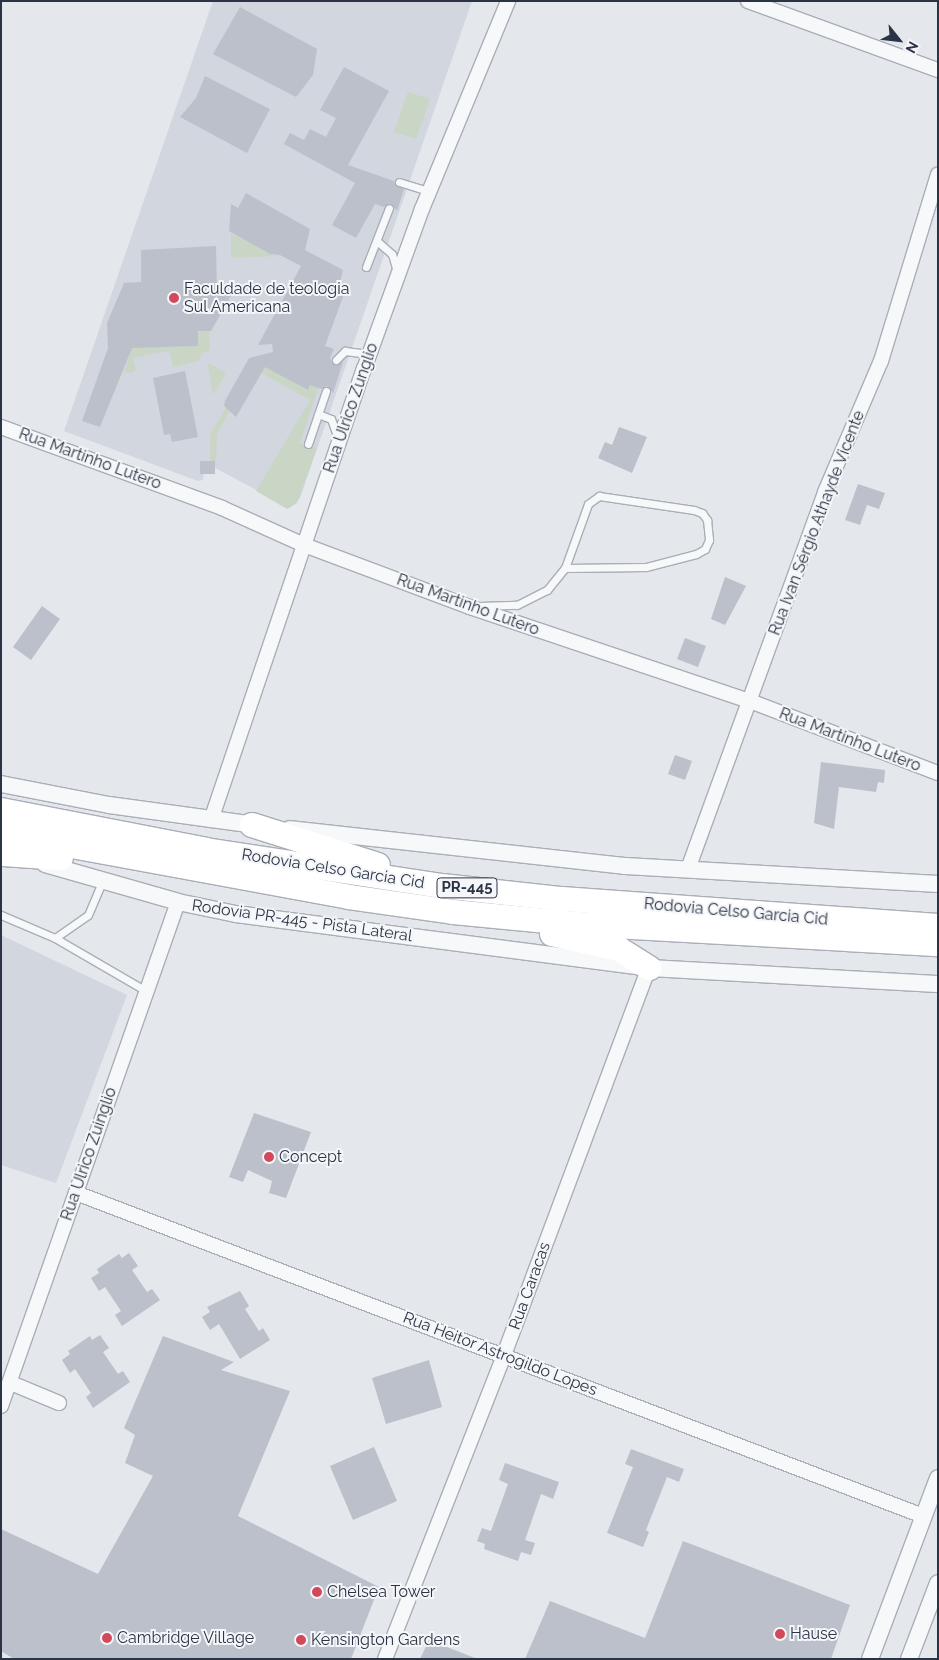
<!DOCTYPE html>
<html>
<head>
<meta charset="utf-8">
<style>
	body { margin:0 }
	#map { position:relative; width:939px; height:1660px; overflow:hidden; background:#e4e7ec; font-family:Raleway,sans-serif }
	div>[style] { position:absolute }
	.built>* { inset:0; background:#d2d6de }
	.green>* { inset:0; background:#c9d6c5 }
	.building>* { inset:0; background:#bbc0ca }
	.roads { filter:drop-shadow(1px 0 #a9aeb7) drop-shadow(-1px 0 #a9aeb7) drop-shadow(0 1px #a9aeb7) drop-shadow(0 -1px #a9aeb7) }
	.service>* { height:7px; margin:-3.5px; padding:0 3.5px; transform-origin:3.5px; border-radius:3.5px; background:#f7f8fa }
	.minor>* { height:14px; margin:-7px; padding:0 7px; transform-origin:7px; border-radius:7px; background:#f7f8fa }
	.tertiary>* { height:16px; margin:-8px; padding:0 8px; transform-origin:8px; border-radius:8px; background:#f7f8fa }
	.motorway>* { height:24px; margin:-12px; padding:0 12px; transform-origin:12px; border-radius:12px; background:#fff }
	.dots>* { width:14px; height:14px; translate:-50% -50%; box-sizing:border-box; border:2px solid #f4f6f9; border-radius:50% }
	span { translate:-50% -50%; white-space:nowrap; text-align:center; line-height:1.15; -webkit-text-stroke:4px #f4f6f9; paint-order:stroke }
	.shield-label span { padding:1px 4px; background:#f4f6f9; border:1px solid; border-radius:4px; -webkit-text-stroke-width:0 }
	.shield-label { font-size:15px; color:#2b3445; font-weight:700 }
	.poi-label { font-size:16px; color:#2b3445 }
	.left { translate:0 -50%; text-align:left }
	.street-label { font-size:16px; color:#2b3445 }
	.frame { position:absolute; inset:0; border:2px solid #2b3445; pointer-events:none }
	.north { position:absolute; left:874px; top:15px; width:50px; height:50px; -webkit-text-stroke:4px #f4f6f9; paint-order:stroke; rotate:119deg; font-size:14px; font-weight:700; line-height:20px; text-align:center; color:#2b3445 }
	.north::after { content:''; display:block; margin:auto; width:18px; height:22px; background:#2b3445; clip-path:polygon(50% 0,100% 100%,50% 72%,0 100%) }
</style>
</head>
<body>
<div id="map">
	<div class="built">
		<div style="clip-path:polygon(213px 1px,472px 1px,300px 498px,290px 508px,215px 468px,204px 467px,203px 480px,198px 481px,64px 431px)"></div>
		<div style="clip-path:polygon(1px 935px,127px 995px,56px 1183px,1px 1165px)"></div>
	</div>
	<div class="green">
		<div style="clip-path:polygon(408px 92px,430px 99px,416px 139px,394px 132px)"></div>
		<div style="clip-path:polygon(231px 233px,270px 254px,275px 256px,231px 258px)"></div>
		<div style="clip-path:polygon(209px 331px,210px 350px,202px 353px,198px 361px,173px 367px,169px 351px,133px 358px,136px 370px,131px 373px,124px 372px,129px 357px,114px 352px,115px 348px,198px 346px,198px 332px)"></div>
		<div style="clip-path:polygon(273px 353px,272px 370px,307px 390px,315px 376px,318px 388px,300px 443px,317px 448px,297px 503px,287px 509px,256px 491px,310px 400px,262px 373px)"></div>
		<div style="clip-path:polygon(209px 363px,226px 373px,213px 395px,208px 366px)"></div>
		<div style="clip-path:polygon(226px 407px,230px 411px,217px 434px,216px 461px,210px 461px,210px 435px)"></div>
	</div>
	<div class="building">
		<div style="clip-path:polygon(240px 7px,317px 49px,313px 75px,296px 97px,213px 54px)"></div>
		<div style="clip-path:polygon(344px 67px,389px 91px,348px 165px,394px 181px,396px 186px,404px 189px,397px 211px,390px 203px,384px 207px,375px 204px,356px 238px,332px 225px,355px 183px,284px 144px,290px 133px,304px 140px,310px 129px,326px 137px,336px 118px,320px 110px)"></div>
		<div style="clip-path:polygon(205px 76px,270px 109px,247px 153px,180px 117px,196px 98px)"></div>
		<div style="clip-path:polygon(246px 193px,310px 229px,305px 250px,343px 270px,338px 291px,344px 294px,325px 346px,334px 349px,330px 358px,333px 364px,343px 362px,333px 393px,327px 386px,321px 389px,310px 385px,308px 390px,265px 367px,236px 417px,224px 406px,225px 401px,249px 358px,273px 352px,272px 344px,258px 345px,301px 266px,280px 255px,270px 254px,229px 231px,231px 204px,238px 208px)"></div>
		<div style="clip-path:polygon(216px 246px,217px 293px,233px 292px,211px 331px,198px 331px,198px 346px,132px 348px,100px 427px,82px 421px,108px 348px,107px 323px,124px 283px,141px 282px,141px 250px)"></div>
		<div style="clip-path:polygon(185px 371px,198px 437px,172px 442px,170px 434px,164px 435px,153px 378px)"></div>
		<div style="clip-path:polygon(619px 427px,647px 437px,632px 473px,598px 458px,605px 442px,612px 445px)"></div>
		<div style="clip-path:polygon(200px 461px,215px 461px,215px 474px,200px 474px)"></div>
		<div style="clip-path:polygon(858px 484px,885px 493px,879px 509px,867px 505px,860px 525px,845px 520px)"></div>
		<div style="clip-path:polygon(725px 577px,746px 586px,725px 625px,711px 619px)"></div>
		<div style="clip-path:polygon(42px 606px,60px 619px,31px 660px,13px 647px)"></div>
		<div style="clip-path:polygon(685px 638px,706px 646px,698px 667px,677px 659px)"></div>
		<div style="clip-path:polygon(675px 755px,692px 761px,685px 780px,668px 774px)"></div>
		<div style="clip-path:polygon(821px 762px,885px 770px,884px 783px,878px 782px,876px 792px,839px 787px,834px 829px,814px 823px)"></div>
		<div style="clip-path:polygon(254px 1113px,311px 1132px,286px 1198px,269px 1193px,272px 1181px,248px 1170px,243px 1182px,229px 1177px)"></div>
		<div style="clip-path:polygon(129px 1253px,138px 1266px,132px 1270px,147px 1292px,152px 1289px,160px 1300px,122px 1326px,115px 1315px,121px 1311px,105px 1287px,99px 1291px,91px 1278px,99px 1273px,97px 1269px,119px 1254px,122px 1258px)"></div>
		<div style="clip-path:polygon(240px 1291px,249px 1306px,245px 1309px,259px 1331px,263px 1328px,270px 1340px,240px 1359px,219px 1324px,210px 1330px,202px 1317px,210px 1312px,207px 1307px)"></div>
		<div style="clip-path:polygon(100px 1335px,109px 1348px,103px 1352px,118px 1374px,123px 1371px,130px 1382px,93px 1408px,86px 1397px,91px 1393px,75px 1369px,70px 1373px,62px 1360px,70px 1354px,68px 1351px,90px 1336px,92px 1340px)"></div>
		<div style="clip-path:polygon(163px 1336px,234px 1362px,221px 1370px,290px 1391px,238px 1516px,379px 1587px,351px 1659px,14px 1659px,1px 1651px,1px 1529px,98px 1574px,153px 1476px,125px 1463px,135px 1435px,124px 1428px)"></div>
		<div style="clip-path:polygon(429px 1360px,442px 1407px,386px 1424px,372px 1378px)"></div>
		<div style="clip-path:polygon(374px 1447px,397px 1501px,353px 1520px,330px 1466px)"></div>
		<div style="clip-path:polygon(631px 1449px,684px 1469px,679px 1482px,667px 1477px,646px 1530px,649px 1532px,643px 1547px,607px 1533px,633px 1467px,625px 1464px)"></div>
		<div style="clip-path:polygon(505px 1463px,559px 1482px,553px 1499px,541px 1494px,525px 1540px,535px 1543px,531px 1555px,521px 1552px,518px 1561px,484px 1549px,485px 1544px,477px 1541px,482px 1528px,491px 1531px,508px 1484px,499px 1480px)"></div>
		<div style="clip-path:polygon(683px 1541px,850px 1605px,831px 1659px,525px 1659px,550px 1601px,645px 1638px)"></div>
		<div style="clip-path:polygon(429px 1640px,475px 1658px,475px 1659px,420px 1659px)"></div>
	</div>
	<div class="roads">
		<div class="service">
			<div style="left:399px;top:182px;width:31px;rotate:17deg"></div>
			<div style="left:378px;top:242px;width:18px;rotate:41deg"></div>
			<div style="left:392px;top:254px;width:18px;rotate:74deg"></div>
			<div style="left:366px;top:267px;width:63px;rotate:-68.7deg"></div>
			<div style="left:336px;top:360px;width:13px;rotate:-45deg"></div>
			<div style="left:345px;top:351px;width:24px;rotate:7deg"></div>
			<div style="left:318px;top:414px;width:14px;rotate:21deg"></div>
			<div style="left:331px;top:419px;width:20px;rotate:70deg"></div>
			<div style="left:308px;top:444px;width:56px;rotate:-71.2deg"></div>
			<div style="left:480px;top:606px;width:37px;rotate:-2deg"></div>
			<div style="left:517px;top:605px;width:34px;rotate:-27deg"></div>
			<div style="left:547px;top:590px;width:28px;rotate:-51deg"></div>
			<div style="left:565px;top:568px;width:68px;rotate:-70.2deg"></div>
			<div style="left:588px;top:504px;width:14px;rotate:-36deg"></div>
			<div style="left:599px;top:496px;width:96px;rotate:8.4deg"></div>
			<div style="left:694px;top:510px;width:9px;rotate:21deg"></div>
			<div style="left:702px;top:513px;width:9px;rotate:54deg"></div>
			<div style="left:707px;top:520px;width:20px;rotate:84deg"></div>
			<div style="left:709px;top:540px;width:10px;rotate:114deg"></div>
			<div style="left:705px;top:549px;width:10px;rotate:151deg"></div>
			<div style="left:696px;top:554px;width:52px;rotate:165.4deg"></div>
			<div style="left:646px;top:567px;width:81px;rotate:179.3deg"></div>
			<div style="left:1px;top:915px;width:59px;rotate:23.1deg"></div>
			<div style="left:55px;top:938px;width:40px;rotate:-34.9deg"></div>
			<div style="left:88px;top:915px;width:36px;rotate:-67deg"></div>
			<div style="left:55px;top:938px;width:105px;rotate:30.2deg"></div>
		</div>
		<div class="minor">
			<div style="left:748px;top:1px;width:202px;rotate:20deg"></div>
			<div style="left:1px;top:427px;width:235px;rotate:20.1deg"></div>
			<div style="left:222px;top:508px;width:90px;rotate:24.3deg"></div>
			<div style="left:304px;top:545px;width:177px;rotate:20.5deg"></div>
			<div style="left:470px;top:607px;width:295px;rotate:18.6deg"></div>
			<div style="left:750px;top:701px;width:201px;rotate:21deg"></div>
			<div style="left:211px;top:820px;width:476px;rotate:-71.3deg"></div>
			<div style="left:364px;top:369px;width:170px;rotate:-70.1deg"></div>
			<div style="left:422px;top:209px;width:225px;rotate:-67.5deg"></div>
			<div style="left:688px;top:869px;width:401px;rotate:-70deg"></div>
			<div style="left:825px;top:492px;width:142px;rotate:-66.9deg"></div>
			<div style="left:881px;top:361px;width:195px;rotate:-73deg"></div>
			<div style="left:76px;top:1193px;width:906px;rotate:20.87deg"></div>
			<div style="left:11px;top:1383px;width:52px;rotate:22.6deg"></div>
			<div style="left:1px;top:1406px;width:534px;rotate:-70.65deg"></div>
			<div style="left:385px;top:1659px;width:326px;rotate:-68.6deg"></div>
			<div style="left:504px;top:1355px;width:413px;rotate:-69.5deg"></div>
		</div>
		<div class="tertiary">
			<div style="left:1px;top:784px;width:110px;rotate:11deg"></div>
			<div style="left:109px;top:805px;width:155px;rotate:7.8deg"></div>
			<div style="left:290px;top:829px;width:337px;rotate:6.3deg"></div>
			<div style="left:625px;top:866px;width:314px;rotate:3.3deg"></div>
			<div style="left:45px;top:864px;width:138px;rotate:15.9deg"></div>
			<div style="left:178px;top:902px;width:59px;rotate:11.7deg"></div>
			<div style="left:236px;top:914px;width:417px;rotate:7.4deg"></div>
			<div style="left:649px;top:968px;width:289px;rotate:3.2deg"></div>
			<div style="left:870px;top:1659px;width:193px;rotate:-69.4deg"></div>
			<div style="left:909px;top:1659px;width:81px;rotate:-69.1deg"></div>
		</div>
		<div class="motorway">
			<div style="left:1px;top:810px;width:209px;rotate:11deg"></div>
			<div style="left:206px;top:850px;width:239px;rotate:8.7deg"></div>
			<div style="left:442px;top:886px;width:121px;rotate:6.2deg"></div>
			<div style="left:562px;top:899px;width:377px;rotate:4.1deg"></div>
			<div style="left:252px;top:825px;width:132px;rotate:17.6deg"></div>
			<div style="left:1px;top:833px;width:354px;rotate:10.4deg"></div>
			<div style="left:349px;top:897px;width:105px;rotate:8.2deg"></div>
			<div style="left:453px;top:912px;width:126px;rotate:5.5deg"></div>
			<div style="left:578px;top:924px;width:361px;rotate:3.2deg"></div>
			<div style="left:3px;top:854px;width:58px;rotate:3.9deg"></div>
			<div style="left:552px;top:934px;width:69px;rotate:12.6deg"></div>
			<div style="left:619px;top:949px;width:36px;rotate:32deg"></div>
		</div>
	</div>
	<div class="dots">
		<div style="left:174px;top:298px;background:#d1495b"></div>
		<div style="left:269px;top:1157px;background:#d1495b"></div>
		<div style="left:317px;top:1592px;background:#d1495b"></div>
		<div style="left:780px;top:1634px;background:#d1495b"></div>
		<div style="left:107px;top:1638px;background:#d1495b"></div>
		<div style="left:301px;top:1640px;background:#d1495b"></div>
	</div>
	<div class="shield-label">
		<span style="left:467px;top:888px">PR-445</span>
	</div>
	<div class="poi-label">
		<span class="left" style="left:184px;top:298px">Faculdade de teologia<br>Sul Americana</span>
		<span class="left" style="left:279px;top:1157px">Concept</span>
		<span class="left" style="left:327px;top:1592px">Chelsea Tower</span>
		<span class="left" style="left:790px;top:1634px">Hause</span>
		<span class="left" style="left:117px;top:1638px">Cambridge Village</span>
		<span class="left" style="left:311px;top:1640px">Kensington Gardens</span>
	</div>
	<div class="street-label">
		<span style="left:351px;top:408px;rotate:-71deg">Rua Ulrico Zunglio</span>
		<span style="left:90px;top:459px;rotate:20deg">Rua Martinho Lutero</span>
		<span style="left:817px;top:523px;rotate:-69deg">Rua Ivan Sérgio Athayde Vicente</span>
		<span style="left:468px;top:605px;rotate:20deg">Rua Martinho Lutero</span>
		<span style="left:850px;top:740px;rotate:21deg">Rua Martinho Lutero</span>
		<span style="left:333px;top:869px;rotate:9deg">Rodovia Celso Garcia Cid</span>
		<span style="left:736px;top:912px;rotate:5deg">Rodovia Celso Garcia Cid</span>
		<span style="left:302px;top:921px;rotate:8deg">Rodovia PR-445 - Pista Lateral</span>
		<span style="left:89px;top:1154px;rotate:-71deg">Rua Ulrico Zuinglio</span>
		<span style="left:530px;top:1286px;rotate:-70deg">Rua Caracas</span>
		<span style="left:500px;top:1354px;rotate:21deg">Rua Heitor Astrogildo Lopes</span>
	</div>
	<div class="frame"></div>
	<div class="north">N</div>
</div>
</body>
</html>
